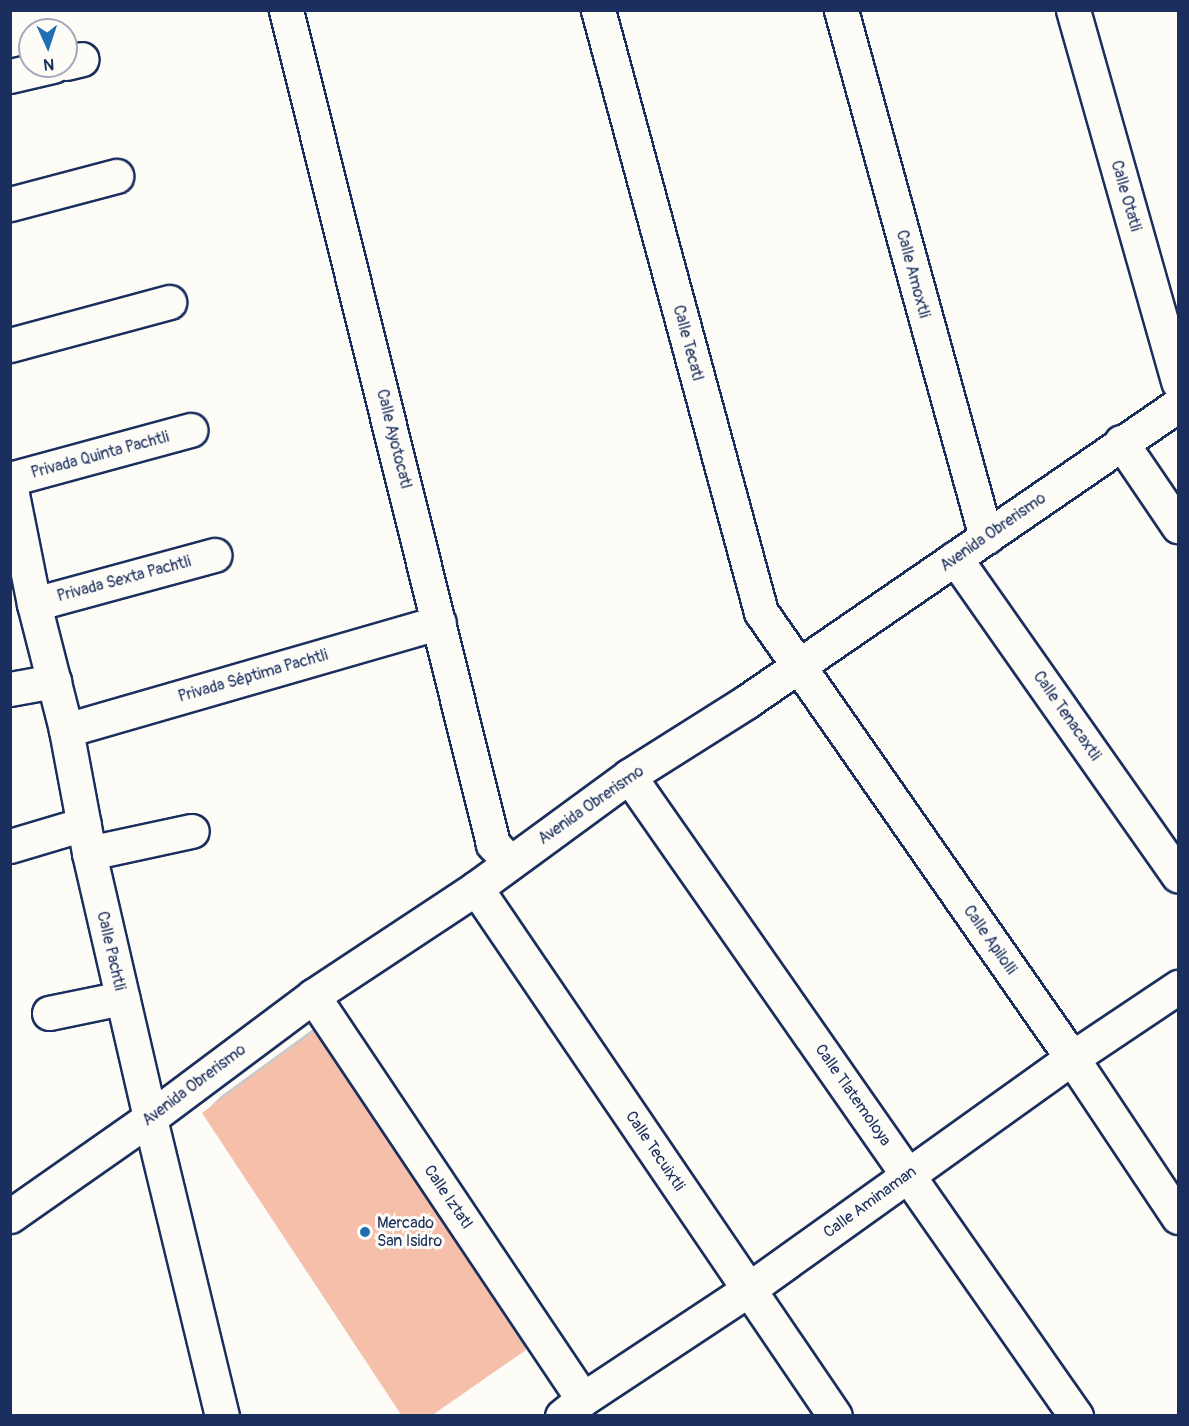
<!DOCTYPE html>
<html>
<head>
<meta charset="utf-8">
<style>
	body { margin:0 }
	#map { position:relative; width:1189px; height:1426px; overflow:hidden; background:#fdfcf7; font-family:Pangolin,sans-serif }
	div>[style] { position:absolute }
	.shadow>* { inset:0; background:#0003 }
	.building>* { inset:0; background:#f6bfaa }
	.roads { filter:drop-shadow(2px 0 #1b2f5e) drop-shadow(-2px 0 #1b2f5e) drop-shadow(0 2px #1b2f5e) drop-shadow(0 -2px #1b2f5e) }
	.minor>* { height:33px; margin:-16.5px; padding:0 16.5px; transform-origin:16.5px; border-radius:16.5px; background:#fdfcf7 }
	.tertiary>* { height:33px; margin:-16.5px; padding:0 16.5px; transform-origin:16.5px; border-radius:16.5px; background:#fdfcf7 }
	.dots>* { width:16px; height:16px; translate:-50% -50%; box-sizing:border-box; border:3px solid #fdfcf7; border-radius:50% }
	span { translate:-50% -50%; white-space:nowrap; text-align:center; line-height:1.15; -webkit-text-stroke:6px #fdfcf7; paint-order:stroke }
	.street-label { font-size:16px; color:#1b2f5e }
	.poi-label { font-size:16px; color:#1b2f5e }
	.left { translate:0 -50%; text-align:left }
	.frame { position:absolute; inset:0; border:12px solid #1b2f5e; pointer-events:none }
	.north { position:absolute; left:18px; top:18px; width:60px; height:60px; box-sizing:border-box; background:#fdfcf7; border:2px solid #a3aaba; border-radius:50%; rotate:177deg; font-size:16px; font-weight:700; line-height:24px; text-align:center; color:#1b2f5e }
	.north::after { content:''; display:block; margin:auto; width:21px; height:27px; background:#1f6fb2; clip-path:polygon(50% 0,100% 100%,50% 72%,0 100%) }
</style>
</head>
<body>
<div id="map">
	<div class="shadow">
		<div style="clip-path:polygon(335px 1013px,542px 1332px,525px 1349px,428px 1416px,204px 1113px,221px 1096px)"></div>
	</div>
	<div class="building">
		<div style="clip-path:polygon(318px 1029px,526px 1350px,431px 1416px,402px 1416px,202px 1113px)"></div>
	</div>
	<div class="roads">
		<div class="minor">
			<div style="left:286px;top:10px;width:859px;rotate:76.06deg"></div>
			<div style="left:493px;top:844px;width:25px;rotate:47deg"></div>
			<div style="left:598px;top:10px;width:624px;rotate:74.85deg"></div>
			<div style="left:761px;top:612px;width:544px;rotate:55.11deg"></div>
			<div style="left:1072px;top:1058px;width:191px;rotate:56.3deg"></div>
			<div style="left:841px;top:10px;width:547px;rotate:74.62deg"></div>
			<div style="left:1073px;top:10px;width:387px;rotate:74.2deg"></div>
			<div style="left:66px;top:63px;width:16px;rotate:-14deg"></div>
			<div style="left:10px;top:76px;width:44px;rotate:-13.1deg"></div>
			<div style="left:10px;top:204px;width:110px;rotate:-14.8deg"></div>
			<div style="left:10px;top:345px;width:165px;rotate:-15.1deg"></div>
			<div style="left:1121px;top:442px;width:102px;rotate:55.8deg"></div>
			<div style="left:10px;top:479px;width:187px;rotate:-15.2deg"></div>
			<div style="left:10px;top:484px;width:122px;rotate:78.7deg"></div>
			<div style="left:34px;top:604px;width:130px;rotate:75.7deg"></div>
			<div style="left:66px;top:730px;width:125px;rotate:79.4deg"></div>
			<div style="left:89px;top:853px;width:272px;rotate:77deg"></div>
			<div style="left:150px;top:1118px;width:171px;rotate:145deg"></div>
			<div style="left:955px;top:558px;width:388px;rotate:54.9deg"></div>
			<div style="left:34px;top:604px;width:187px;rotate:-15.2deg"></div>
			<div style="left:10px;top:689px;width:45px;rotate:-10.3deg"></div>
			<div style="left:66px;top:730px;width:388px;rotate:-16.1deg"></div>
			<div style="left:629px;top:776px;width:781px;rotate:55.07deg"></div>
			<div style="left:10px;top:846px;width:77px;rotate:-16.6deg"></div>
			<div style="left:89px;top:853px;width:105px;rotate:-12.1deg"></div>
			<div style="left:476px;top:888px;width:638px;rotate:55.79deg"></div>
			<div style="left:313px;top:996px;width:485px;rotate:56.2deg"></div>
			<div style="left:49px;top:1013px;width:75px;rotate:-11.6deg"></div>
			<div style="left:562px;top:1416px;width:27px;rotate:-39deg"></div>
			<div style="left:583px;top:1399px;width:199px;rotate:-33.5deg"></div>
			<div style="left:749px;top:1289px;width:397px;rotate:-35.6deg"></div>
			<div style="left:1072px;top:1058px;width:128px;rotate:-33.8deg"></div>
		</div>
		<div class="tertiary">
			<div style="left:222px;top:1416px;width:307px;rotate:-103.6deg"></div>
			<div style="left:150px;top:1118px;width:204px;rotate:-36.8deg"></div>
			<div style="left:313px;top:996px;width:196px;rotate:-33.5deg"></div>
			<div style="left:476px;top:888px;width:190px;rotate:-36.2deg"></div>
			<div style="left:629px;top:776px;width:138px;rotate:-32.3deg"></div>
			<div style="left:746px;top:702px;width:524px;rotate:-34.51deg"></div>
		</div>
	</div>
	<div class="dots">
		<div style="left:365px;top:1232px;background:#1f6fb2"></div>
	</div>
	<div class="street-label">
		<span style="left:1126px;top:196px;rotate:74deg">Calle Otatli</span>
		<span style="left:913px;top:274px;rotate:75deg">Calle Amoxtli</span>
		<span style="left:688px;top:343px;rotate:75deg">Calle Tecatl</span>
		<span style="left:394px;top:439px;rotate:76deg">Calle Ayotocatl</span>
		<span style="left:100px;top:455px;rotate:-15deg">Privada Quinta Pachtli</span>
		<span style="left:993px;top:532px;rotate:-35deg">Avenida Obrerismo</span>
		<span style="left:124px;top:579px;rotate:-15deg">Privada Sexta Pachtli</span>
		<span style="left:253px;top:676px;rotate:-16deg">Privada Séptima Pachtli</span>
		<span style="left:1067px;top:716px;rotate:55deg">Calle Tenacaxtli</span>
		<span style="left:591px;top:805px;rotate:-35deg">Avenida Obrerismo</span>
		<span style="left:990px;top:940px;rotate:55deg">Calle Apilolli</span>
		<span style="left:111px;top:951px;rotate:77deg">Calle Pachtli</span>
		<span style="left:194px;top:1085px;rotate:-37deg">Avenida Obrerismo</span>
		<span style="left:853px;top:1095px;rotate:55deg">Calle Tlatemoloya</span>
		<span style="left:655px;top:1151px;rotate:56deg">Calle Tecuixtli</span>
		<span style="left:448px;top:1197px;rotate:56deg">Calle Iztatl</span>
		<span style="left:870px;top:1202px;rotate:-36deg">Calle Aminaman</span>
	</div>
	<div class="poi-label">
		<span class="left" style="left:377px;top:1232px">Mercado<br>San Isidro</span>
	</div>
	<div class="frame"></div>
	<div class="north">N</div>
</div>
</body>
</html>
